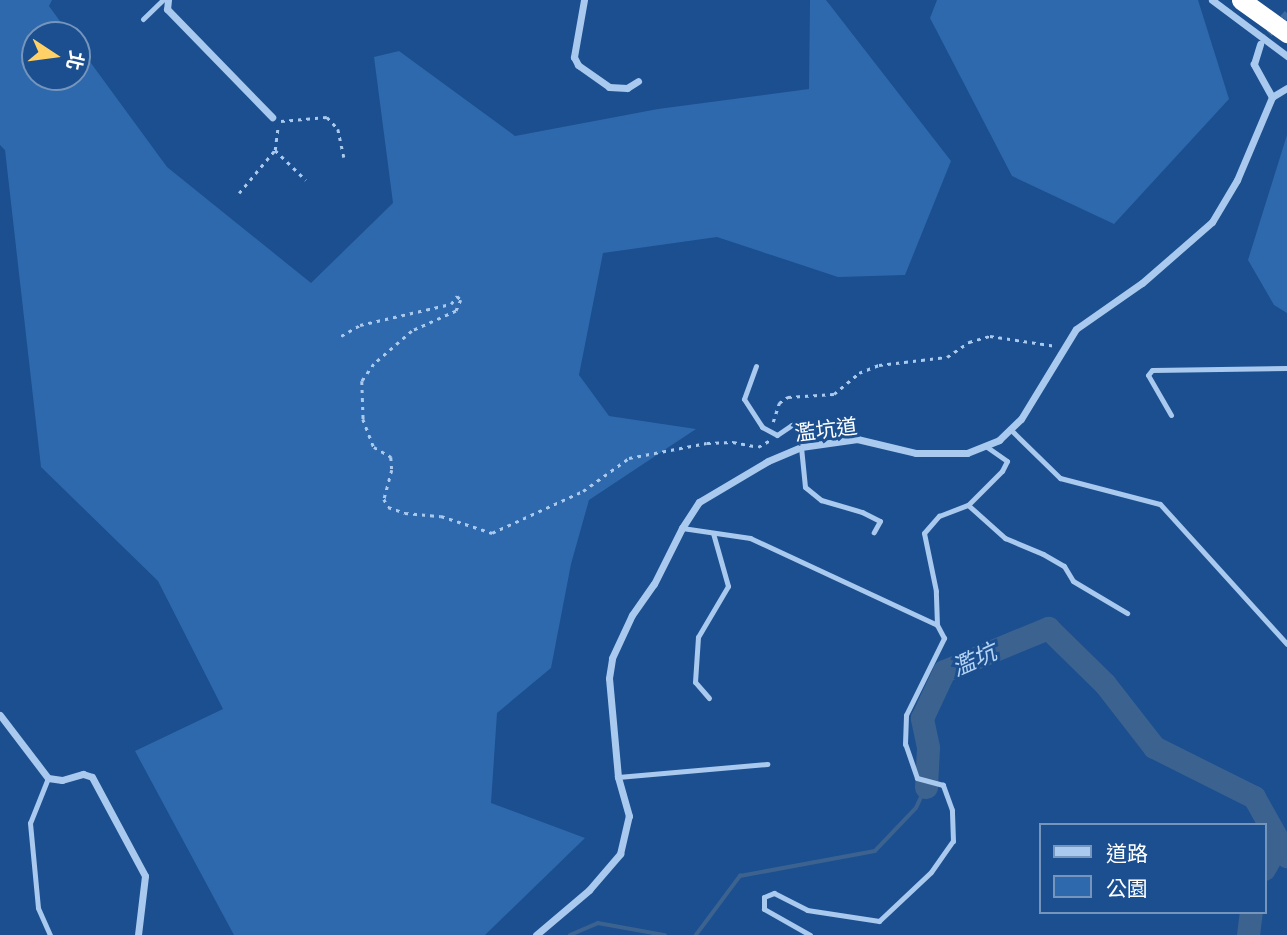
<!DOCTYPE html>
<html>
<head>
<meta charset="utf-8">
<style>
	body { margin:0 }
	#map { position:relative; width:1287px; height:935px; overflow:hidden; background:#1b4f8f; font-family:Montserrat,"Noto Sans TC",sans-serif }
	div>[style] { position:absolute }
	.green>* { inset:0; background:#2e69ad }
	.stream>* { height:3.5px; margin:-1.75px; padding:0 1.75px; transform-origin:1.75px; border-radius:1.75px; background:#3c6290 }
	.river>* { height:23px; margin:-11.5px; padding:0 11.5px; transform-origin:11.5px; border-radius:11.5px; background:#3c6290 }
	.minor-tunnel>* { height:7px; margin-top:-3.5px; transform-origin:0; background:repeating-linear-gradient(90deg,#3d69a0 0 7px,transparent 0 10.5px) }
	.path>* { height:2.5px; margin-top:-1.25px; transform-origin:0; background:repeating-linear-gradient(90deg,#a9c9ee 0 3.5px,transparent 0 8.5px) }
	.service>* { height:5px; margin:-2.5px; padding:0 2.5px; transform-origin:2.5px; border-radius:2.5px; background:#a9c9ee }
	.minor>* { height:7px; margin:-3.5px; padding:0 3.5px; transform-origin:3.5px; border-radius:3.5px; background:#a9c9ee }
	.motorway>* { height:19px; margin:-9.5px; padding:0 9.5px; transform-origin:9.5px; border-radius:9.5px; background:#fff }
	span { translate:-50% -50%; white-space:nowrap; text-align:center; line-height:1.15; -webkit-text-stroke:6px #1b4f8f; paint-order:stroke }
	.street-label { font-size:21px; color:#fff }
	.water-label { font-size:23px; color:#b5d3f5; font-style:italic }
	.legend { position:absolute; left:1039px; top:823px; width:228px; height:91px; box-sizing:border-box; background:#1b4f8f; border:2px solid #7695bc; margin:0; padding:9px 12px; list-style:none; font-size:21px; color:#fff }
	.legend li { display:flex; align-items:center; gap:14px; height:35px }
	.legend b { width:35px; border:2px solid #7695bc }
	.north { position:absolute; left:21px; top:21px; width:70px; height:70px; box-sizing:border-box; background:#1b4f8f; border:2px solid #7695bc; border-radius:50%; rotate:103deg; font-size:19px; font-weight:700; line-height:28px; text-align:center; color:#fff }
	.north::after { content:''; display:block; margin:auto; width:24px; height:32px; background:#ffd166; clip-path:polygon(50% 0,100% 100%,50% 72%,0 100%) }
</style>
</head>
<body>
<div id="map">
	<div class="green">
		<div style="clip-path:polygon(0 0,52px 0,49px 6px,70px 35px,35px 35px,35px 77px,77px 77px,77px 44px,167px 167px,311px 283px,393px 203px,374px 57px,399px 51px,515px 136px,658px 109px,809px 89px,810px 0,826px 0,951px 161px,905px 275px,838px 277px,717px 237px,603px 253px,579px 375px,609px 416px,696px 429px,589px 500px,571px 564px,551px 668px,497px 713px,491px 803px,585px 838px,485px 935px,234px 935px,135px 751px,223px 709px,158px 581px,41px 467px,5px 150px,0 145px)"></div>
		<div style="clip-path:polygon(937px 0,1198px 0,1229px 99px,1114px 224px,1012px 176px,930px 18px)"></div>
		<div style="clip-path:polygon(1287px 135px,1287px 313px,1274px 305px,1248px 260px)"></div>
	</div>
	<div class="stream">
		<div style="left:570px;top:935px;width:30px;rotate:-23deg"></div>
		<div style="left:598px;top:923px;width:68px;rotate:10.2deg"></div>
		<div style="left:696px;top:935px;width:74px;rotate:-53.3deg"></div>
		<div style="left:740px;top:876px;width:137px;rotate:-10.5deg"></div>
		<div style="left:875px;top:851px;width:59px;rotate:-46.4deg"></div>
		<div style="left:916px;top:808px;width:23px;rotate:-65deg"></div>
	</div>
	<div class="river">
		<div style="left:926px;top:787px;width:40px;rotate:-87.1deg"></div>
		<div style="left:928px;top:747px;width:30px;rotate:-102deg"></div>
		<div style="left:922px;top:718px;width:52px;rotate:-64.9deg"></div>
		<div style="left:944px;top:671px;width:113px;rotate:-22.5deg"></div>
		<div style="left:1048px;top:628px;width:80px;rotate:44.5deg"></div>
		<div style="left:1105px;top:684px;width:80px;rotate:52.1deg"></div>
		<div style="left:1154px;top:747px;width:112px;rotate:26.6deg"></div>
		<div style="left:1254px;top:797px;width:68px;rotate:60.8deg"></div>
		<div style="left:1264px;top:869px;width:31px;rotate:-61deg"></div>
		<div style="left:1248px;top:935px;width:23px;rotate:-83deg"></div>
	</div>
	<div class="minor-tunnel">
		<div style="left:1262px;top:41px;width:38px;rotate:-48deg"></div>
	</div>
	<div class="path">
		<div style="left:281px;top:121px;width:46px;rotate:-5deg"></div>
		<div style="left:327px;top:117px;width:16px;rotate:47deg"></div>
		<div style="left:338px;top:129px;width:29px;rotate:78deg"></div>
		<div style="left:275px;top:150px;width:43px;rotate:44.1deg"></div>
		<div style="left:239px;top:193px;width:56px;rotate:-50.1deg"></div>
		<div style="left:275px;top:150px;width:25px;rotate:-83deg"></div>
		<div style="left:341px;top:336px;width:22px;rotate:-30deg"></div>
		<div style="left:360px;top:325px;width:93px;rotate:-13deg"></div>
		<div style="left:451px;top:304px;width:10px;rotate:-53deg"></div>
		<div style="left:457px;top:296px;width:6px;rotate:45deg"></div>
		<div style="left:461px;top:300px;width:12px;rotate:114deg"></div>
		<div style="left:456px;top:311px;width:48px;rotate:155.6deg"></div>
		<div style="left:412px;top:331px;width:50px;rotate:139deg"></div>
		<div style="left:374px;top:364px;width:21px;rotate:125deg"></div>
		<div style="left:362px;top:381px;width:38px;rotate:88deg"></div>
		<div style="left:363px;top:419px;width:30px;rotate:69deg"></div>
		<div style="left:374px;top:447px;width:20px;rotate:30deg"></div>
		<div style="left:391px;top:457px;width:13px;rotate:86deg"></div>
		<div style="left:392px;top:470px;width:30px;rotate:105deg"></div>
		<div style="left:384px;top:499px;width:9px;rotate:63deg"></div>
		<div style="left:388px;top:507px;width:18px;rotate:19deg"></div>
		<div style="left:405px;top:513px;width:36px;rotate:5deg"></div>
		<div style="left:441px;top:516px;width:54px;rotate:18.4deg"></div>
		<div style="left:492px;top:533px;width:100px;rotate:-24.8deg"></div>
		<div style="left:583px;top:491px;width:57px;rotate:-35.7deg"></div>
		<div style="left:629px;top:458px;width:79px;rotate:-10.9deg"></div>
		<div style="left:707px;top:443px;width:26px;rotate:-2deg"></div>
		<div style="left:733px;top:442px;width:25px;rotate:11deg"></div>
		<div style="left:758px;top:447px;width:13px;rotate:-29deg"></div>
		<div style="left:773px;top:422px;width:20px;rotate:-72deg"></div>
		<div style="left:779px;top:403px;width:11px;rotate:-34deg"></div>
		<div style="left:788px;top:397px;width:46px;rotate:-3.7deg"></div>
		<div style="left:834px;top:394px;width:33px;rotate:-40deg"></div>
		<div style="left:859px;top:373px;width:22px;rotate:-22deg"></div>
		<div style="left:879px;top:365px;width:68px;rotate:-6.7deg"></div>
		<div style="left:947px;top:357px;width:27px;rotate:-34deg"></div>
		<div style="left:969px;top:342px;width:22px;rotate:-16deg"></div>
		<div style="left:990px;top:336px;width:67px;rotate:8.6deg"></div>
	</div>
	<div class="service">
		<div style="left:143px;top:19px;width:28px;rotate:-44deg"></div>
		<div style="left:756px;top:366px;width:35px;rotate:110deg"></div>
		<div style="left:744px;top:399px;width:33px;rotate:57deg"></div>
		<div style="left:762px;top:427px;width:17px;rotate:28deg"></div>
		<div style="left:777px;top:435px;width:18px;rotate:-34deg"></div>
		<div style="left:792px;top:425px;width:19px;rotate:6deg"></div>
		<div style="left:1171px;top:415px;width:46px;rotate:-119.9deg"></div>
		<div style="left:1148px;top:375px;width:6px;rotate:-51deg"></div>
		<div style="left:1152px;top:370px;width:135px;rotate:-0.8deg"></div>
		<div style="left:1010px;top:429px;width:70px;rotate:44.4deg"></div>
		<div style="left:1060px;top:478px;width:103px;rotate:14.6deg"></div>
		<div style="left:1160px;top:504px;width:189px;rotate:47.8deg"></div>
		<div style="left:801px;top:447px;width:40px;rotate:84.3deg"></div>
		<div style="left:805px;top:487px;width:21px;rotate:39deg"></div>
		<div style="left:821px;top:500px;width:43px;rotate:16.3deg"></div>
		<div style="left:862px;top:512px;width:20px;rotate:27deg"></div>
		<div style="left:880px;top:521px;width:13px;rotate:119deg"></div>
		<div style="left:968px;top:505px;width:50px;rotate:41.7deg"></div>
		<div style="left:1005px;top:538px;width:41px;rotate:22.8deg"></div>
		<div style="left:1043px;top:554px;width:24px;rotate:30deg"></div>
		<div style="left:1064px;top:566px;width:17px;rotate:59deg"></div>
		<div style="left:1073px;top:581px;width:63px;rotate:30.7deg"></div>
		<div style="left:682px;top:528px;width:69px;rotate:8.4deg"></div>
		<div style="left:750px;top:538px;width:206px;rotate:24.9deg"></div>
		<div style="left:709px;top:698px;width:21px;rotate:-131deg"></div>
		<div style="left:695px;top:682px;width:45px;rotate:-86.2deg"></div>
		<div style="left:698px;top:637px;width:59px;rotate:-59.5deg"></div>
		<div style="left:728px;top:586px;width:55px;rotate:-105.8deg"></div>
		<div style="left:618px;top:777px;width:150px;rotate:-5deg"></div>
		<div style="left:48px;top:778px;width:48px;rotate:111.8deg"></div>
		<div style="left:30px;top:823px;width:85px;rotate:84.6deg"></div>
		<div style="left:38px;top:908px;width:30px;rotate:66deg"></div>
		<div style="left:810px;top:935px;width:53px;rotate:-150.5deg"></div>
		<div style="left:764px;top:909px;width:12px;rotate:-90deg"></div>
		<div style="left:764px;top:897px;width:11px;rotate:-22deg"></div>
		<div style="left:774px;top:893px;width:37px;rotate:27deg"></div>
		<div style="left:807px;top:910px;width:73px;rotate:8.7deg"></div>
		<div style="left:879px;top:921px;width:71px;rotate:-43.3deg"></div>
		<div style="left:931px;top:872px;width:38px;rotate:-55deg"></div>
		<div style="left:953px;top:841px;width:31px;rotate:-92deg"></div>
		<div style="left:952px;top:810px;width:27px;rotate:-110deg"></div>
		<div style="left:943px;top:785px;width:27px;rotate:-165deg"></div>
		<div style="left:917px;top:778px;width:36px;rotate:-109deg"></div>
		<div style="left:905px;top:744px;width:29px;rotate:-88deg"></div>
		<div style="left:906px;top:715px;width:86px;rotate:-63.7deg"></div>
		<div style="left:944px;top:638px;width:15px;rotate:-118deg"></div>
		<div style="left:937px;top:625px;width:34px;rotate:-92deg"></div>
		<div style="left:936px;top:591px;width:59px;rotate:-101.7deg"></div>
		<div style="left:924px;top:533px;width:23px;rotate:-49deg"></div>
		<div style="left:939px;top:516px;width:31px;rotate:-21deg"></div>
		<div style="left:968px;top:505px;width:48px;rotate:-45deg"></div>
		<div style="left:1002px;top:471px;width:11px;rotate:-63deg"></div>
		<div style="left:1007px;top:461px;width:24px;rotate:-145deg"></div>
	</div>
	<div class="minor">
		<div style="left:168px;top:0;width:9px;rotate:96deg"></div>
		<div style="left:167px;top:9px;width:151px;rotate:45.8deg"></div>
		<div style="left:584px;top:0;width:58px;rotate:100deg"></div>
		<div style="left:574px;top:57px;width:9px;rotate:63deg"></div>
		<div style="left:578px;top:65px;width:38px;rotate:35deg"></div>
		<div style="left:609px;top:87px;width:18px;rotate:3deg"></div>
		<div style="left:627px;top:88px;width:13px;rotate:-32deg"></div>
		<div style="left:1212px;top:0;width:94px;rotate:36.7deg"></div>
		<div style="left:1272px;top:97px;width:17px;rotate:-31deg"></div>
		<div style="left:0;top:715px;width:79px;rotate:52.7deg"></div>
		<div style="left:48px;top:778px;width:14px;rotate:8deg"></div>
		<div style="left:62px;top:780px;width:22px;rotate:-16deg"></div>
		<div style="left:83px;top:774px;width:9px;rotate:18deg"></div>
		<div style="left:92px;top:777px;width:112px;rotate:61.8deg"></div>
		<div style="left:145px;top:876px;width:59px;rotate:96.8deg"></div>
		<div style="left:536px;top:935px;width:70px;rotate:-40.3deg"></div>
		<div style="left:589px;top:890px;width:48px;rotate:-49.3deg"></div>
		<div style="left:620px;top:854px;width:39px;rotate:-77deg"></div>
		<div style="left:629px;top:816px;width:41px;rotate:-105.8deg"></div>
		<div style="left:618px;top:777px;width:99px;rotate:-95.2deg"></div>
		<div style="left:609px;top:678px;width:20px;rotate:-81deg"></div>
		<div style="left:612px;top:658px;width:47px;rotate:-65.1deg"></div>
		<div style="left:632px;top:615px;width:38px;rotate:-55deg"></div>
		<div style="left:654px;top:584px;width:63px;rotate:-63.4deg"></div>
		<div style="left:682px;top:528px;width:31px;rotate:-57deg"></div>
		<div style="left:699px;top:502px;width:80px;rotate:-30.7deg"></div>
		<div style="left:768px;top:461px;width:36px;rotate:-23deg"></div>
		<div style="left:801px;top:447px;width:57px;rotate:-8.1deg"></div>
		<div style="left:857px;top:439px;width:61px;rotate:13.3deg"></div>
		<div style="left:916px;top:453px;width:51px"></div>
		<div style="left:967px;top:453px;width:35px;rotate:-22deg"></div>
		<div style="left:999px;top:440px;width:30px;rotate:-44deg"></div>
		<div style="left:1021px;top:419px;width:105px;rotate:-58.6deg"></div>
		<div style="left:1076px;top:329px;width:80px;rotate:-34.9deg"></div>
		<div style="left:1142px;top:283px;width:93px;rotate:-41.1deg"></div>
		<div style="left:1212px;top:222px;width:49px;rotate:-59.2deg"></div>
		<div style="left:1237px;top:180px;width:90px;rotate:-67.1deg"></div>
		<div style="left:1272px;top:97px;width:38px;rotate:-119deg"></div>
		<div style="left:1254px;top:64px;width:21px;rotate:-73deg"></div>
	</div>
	<div class="motorway">
		<div style="left:1241px;top:0;width:57px;rotate:35.7deg"></div>
	</div>
	<div class="street-label">
		<span style="left:826px;top:430px;rotate:-7deg">濫坑道</span>
	</div>
	<div class="water-label">
		<span style="left:974px;top:660px;rotate:-24deg">濫坑</span>
	</div>
	<ul class="legend">
	<li><b style="height:9px;background:#a9c9ee"></b>道路</li>
	<li><b style="height:19px;background:#2e69ad"></b>公園</li>
	</ul>
	<div class="north">北</div>
</div>
</body>
</html>
